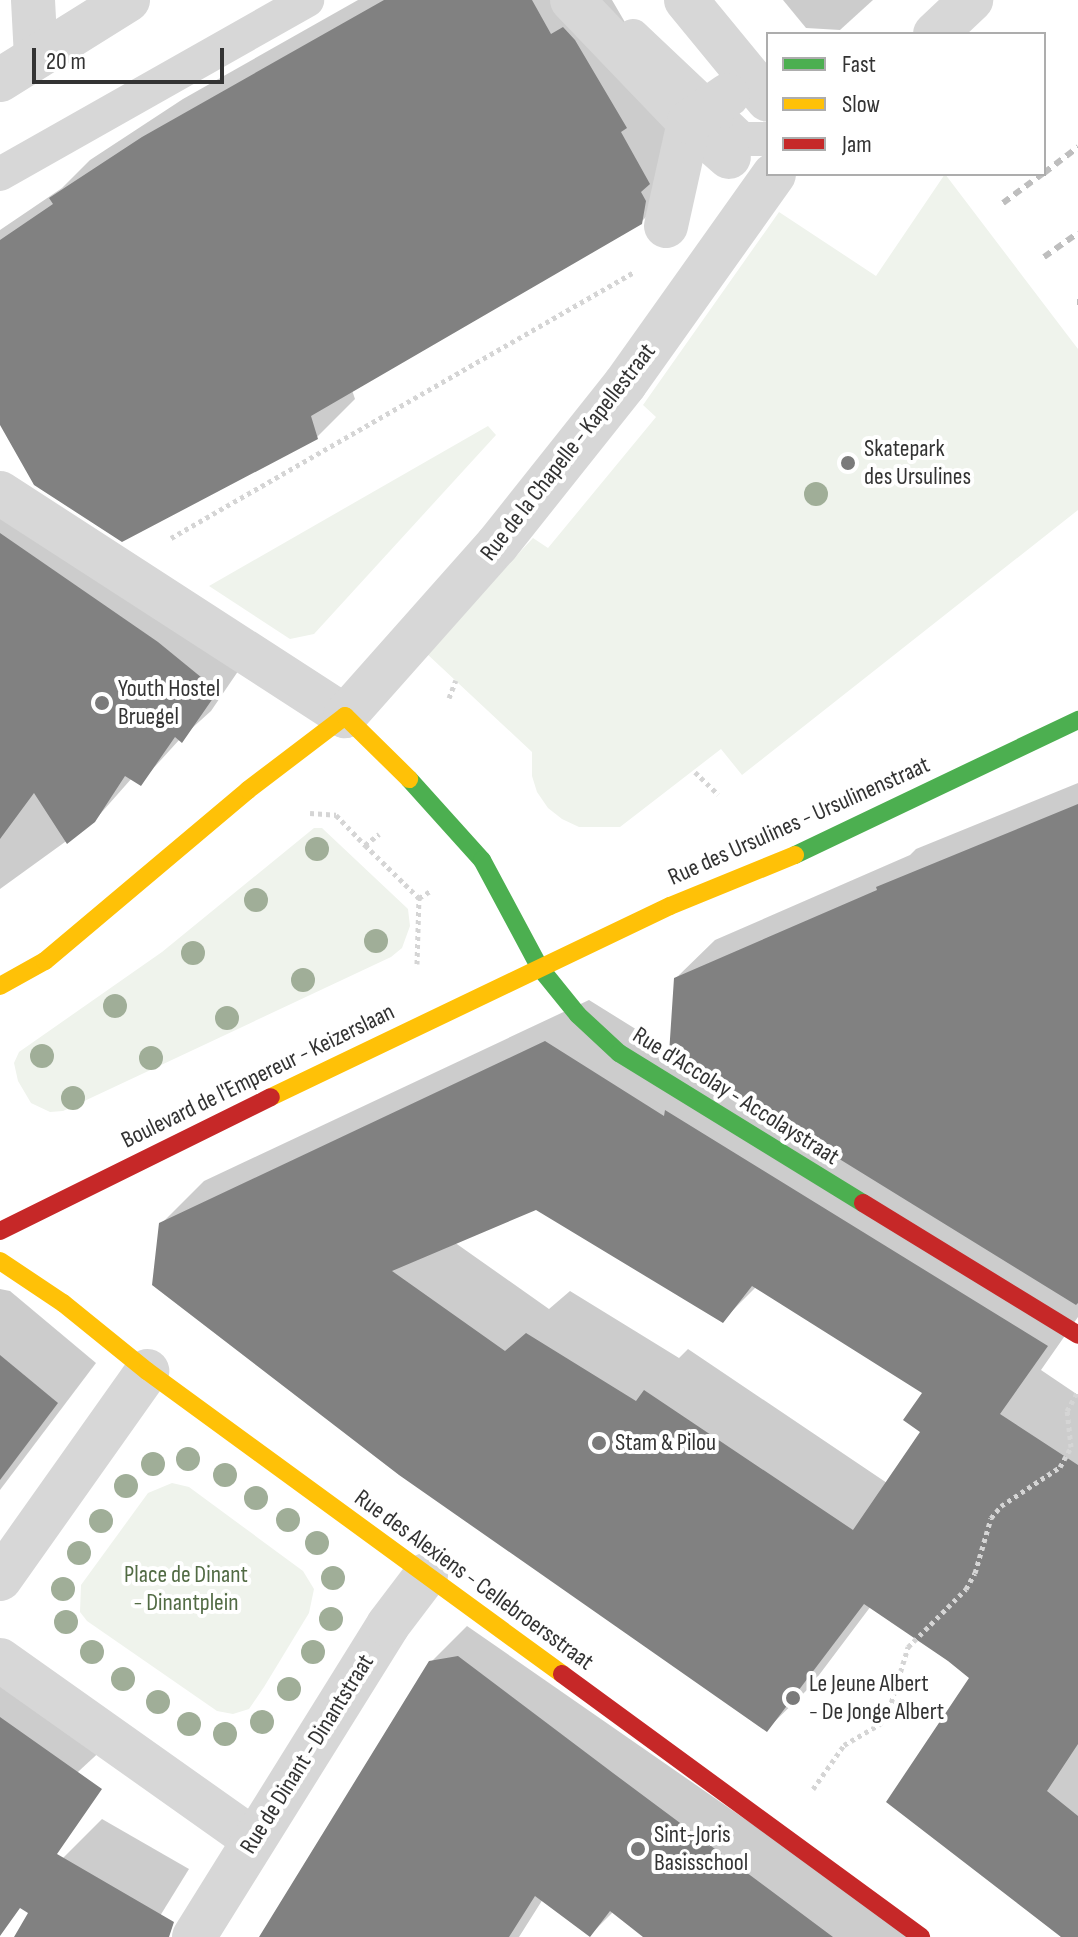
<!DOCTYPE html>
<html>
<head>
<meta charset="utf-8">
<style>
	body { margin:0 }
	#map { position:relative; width:1078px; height:1937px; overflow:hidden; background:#fff; font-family:"Sofia Sans Condensed",sans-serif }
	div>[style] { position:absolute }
	.green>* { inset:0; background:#eff3ec }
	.shadow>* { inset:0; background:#0003 }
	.building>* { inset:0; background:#818181 }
	.path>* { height:5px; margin-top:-2.5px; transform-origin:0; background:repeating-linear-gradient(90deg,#d5d5d5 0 4px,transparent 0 8px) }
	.lane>* { height:34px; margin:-17px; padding:0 17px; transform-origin:17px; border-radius:17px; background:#d7d7d7 }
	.street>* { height:44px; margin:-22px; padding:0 22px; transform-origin:22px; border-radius:22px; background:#d7d7d7 }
	.fast>* { height:18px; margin:-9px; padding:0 9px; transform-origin:9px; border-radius:9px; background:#4caf50 }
	.slow>* { height:18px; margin:-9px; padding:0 9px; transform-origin:9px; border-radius:9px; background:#ffc107 }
	.jam>* { height:18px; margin:-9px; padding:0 9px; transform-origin:9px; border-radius:9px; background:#c62828 }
	.rail>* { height:6px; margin-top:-3px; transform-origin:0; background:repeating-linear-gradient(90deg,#bebebe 0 8px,transparent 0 14px) }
	.trees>* { width:24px; height:24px; margin:-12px; border-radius:50%; background:#a0ae98 }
	.dots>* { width:22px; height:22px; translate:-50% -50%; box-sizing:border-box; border:4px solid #fff; border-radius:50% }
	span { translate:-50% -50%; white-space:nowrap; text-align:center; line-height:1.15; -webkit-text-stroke:8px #fff; paint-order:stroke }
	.poi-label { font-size:24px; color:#333 }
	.left { translate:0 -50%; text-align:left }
	.street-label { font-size:24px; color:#333 }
	.park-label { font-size:24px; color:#526b44 }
	.legend { position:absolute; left:766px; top:32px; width:280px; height:144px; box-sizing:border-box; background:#fff; border:2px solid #adadad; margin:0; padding:10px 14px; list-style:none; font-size:24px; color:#333 }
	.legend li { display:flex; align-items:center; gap:16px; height:40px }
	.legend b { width:40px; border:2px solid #adadad }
	.scale { position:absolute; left:32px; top:48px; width:192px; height:36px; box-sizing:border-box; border:4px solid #333; border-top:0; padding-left:10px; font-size:24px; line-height:28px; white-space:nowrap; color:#333; -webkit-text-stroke:6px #fff; paint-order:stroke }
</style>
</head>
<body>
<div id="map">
	<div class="green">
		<div style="clip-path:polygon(945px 174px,1078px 349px,1078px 510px,742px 775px,721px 749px,620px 827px,579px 827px,562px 819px,548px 808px,537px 792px,532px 776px,532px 752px,426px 653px,533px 538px,548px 548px,656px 417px,643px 405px,779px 212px,876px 276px)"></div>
		<div style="clip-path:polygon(488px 426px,496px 435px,314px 634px,290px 639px,209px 586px)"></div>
		<div style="clip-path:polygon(314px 828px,322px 828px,408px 909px,410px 926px,402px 948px,391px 957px,63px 1111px,50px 1112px,31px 1103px,18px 1081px,14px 1063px,19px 1052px,162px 952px)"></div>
		<div style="clip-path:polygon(172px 1483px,189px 1487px,303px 1571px,314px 1589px,309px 1613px,264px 1687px,249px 1709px,233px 1714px,217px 1711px,87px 1621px,80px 1612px,81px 1585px,148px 1493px)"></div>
	</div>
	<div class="shadow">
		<div style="clip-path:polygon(358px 0,612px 0,664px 89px,679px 184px,640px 223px,352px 390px,355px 399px,317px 437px,0 421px,0 230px,62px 188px,90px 160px,183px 99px)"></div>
		<div style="clip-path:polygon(783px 0,873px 0,840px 30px,806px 28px)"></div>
		<div style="clip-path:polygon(0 488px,245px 661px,211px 711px,180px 739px,140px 783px,132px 778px,94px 821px,0 889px)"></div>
		<div style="clip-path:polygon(evenodd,1078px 783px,1078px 1317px,1041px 1370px,1078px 1395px,1078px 1937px,1064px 1937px,972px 1677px,871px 1606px,810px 1687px,767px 1729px,161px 1224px,204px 1181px,589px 1000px,671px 1051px,676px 978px,715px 940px,910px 855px,916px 849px,1078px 783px,536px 1207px,723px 1320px,757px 1286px,925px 1393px,923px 1431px,887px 1483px,688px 1349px,679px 1358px,570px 1291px,549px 1309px,454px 1242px,536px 1207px)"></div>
		<div style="clip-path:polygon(0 1289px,10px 1291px,96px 1363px,0 1490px)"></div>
		<div style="clip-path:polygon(467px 1626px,915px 1937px,647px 1937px,613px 1912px,590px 1935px,543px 1899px,519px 1937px,261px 1937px,431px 1662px)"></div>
		<div style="clip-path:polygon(0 1651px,119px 1734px,0 1844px)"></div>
		<div style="clip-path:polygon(102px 1819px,189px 1869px,147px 1937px,16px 1937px,63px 1858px)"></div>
	</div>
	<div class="building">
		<div style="clip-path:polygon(384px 0,532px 0,551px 34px,563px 27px,575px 40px,627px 128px,621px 132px,650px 184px,641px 192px,646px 201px,642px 224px,311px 416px,318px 439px,122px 542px,34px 485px,0 425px,0 240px,53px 204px,49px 198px,142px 137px)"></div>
		<div style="clip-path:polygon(0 533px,158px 642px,218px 691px,182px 743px,175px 737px,141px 786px,125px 776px,95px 822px,67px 844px,34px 793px,0 839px)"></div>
		<div style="clip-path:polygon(1078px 804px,1078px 1303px,1076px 1305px,669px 1054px,674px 978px,877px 890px,876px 887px)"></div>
		<div style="clip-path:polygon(evenodd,545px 1041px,664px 1116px,665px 1110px,1048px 1346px,1000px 1414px,1078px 1465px,1078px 1744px,1047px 1791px,1078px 1816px,1078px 1937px,1061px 1937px,886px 1802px,969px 1678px,948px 1661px,864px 1604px,767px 1732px,399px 1475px,152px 1285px,159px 1223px,545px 1041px,536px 1210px,723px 1323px,752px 1286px,922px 1393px,903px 1420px,920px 1432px,853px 1530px,644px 1390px,636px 1401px,526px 1333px,505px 1351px,392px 1271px,536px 1210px)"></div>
		<div style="clip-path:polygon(0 1355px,58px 1403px,0 1480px)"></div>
		<div style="clip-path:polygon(458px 1656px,613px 1773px,833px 1937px,643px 1937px,610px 1911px,590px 1937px,535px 1896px,509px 1937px,259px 1937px,429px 1661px)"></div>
		<div style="clip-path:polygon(0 1717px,102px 1789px,57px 1854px,174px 1922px,169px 1937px,14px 1937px,28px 1913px,20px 1908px,0 1936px)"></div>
	</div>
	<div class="path">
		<div style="left:171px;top:538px;width:534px;rotate:-29.88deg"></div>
		<div style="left:449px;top:698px;width:19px;rotate:-69deg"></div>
		<div style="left:695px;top:772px;width:32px;rotate:44deg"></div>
		<div style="left:310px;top:813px;width:26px;rotate:4deg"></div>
		<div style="left:336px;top:815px;width:42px;rotate:46deg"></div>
		<div style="left:365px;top:845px;width:18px;rotate:-38deg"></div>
		<div style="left:365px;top:845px;width:76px;rotate:44.5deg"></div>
		<div style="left:417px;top:964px;width:66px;rotate:-88.3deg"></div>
		<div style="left:419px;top:898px;width:15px;rotate:-32deg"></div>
		<div style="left:813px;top:1789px;width:54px;rotate:-54.8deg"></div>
		<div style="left:844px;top:1745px;width:42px;rotate:-30.3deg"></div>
		<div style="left:880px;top:1724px;width:17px;rotate:-57deg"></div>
		<div style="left:889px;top:1710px;width:66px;rotate:-73.2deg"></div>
		<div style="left:908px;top:1647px;width:82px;rotate:-45deg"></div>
		<div style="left:966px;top:1589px;width:18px;rotate:-61deg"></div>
		<div style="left:975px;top:1573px;width:57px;rotate:-73.8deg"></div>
		<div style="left:991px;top:1518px;width:16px;rotate:-50deg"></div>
		<div style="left:1001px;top:1506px;width:71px;rotate:-33.5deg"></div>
		<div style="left:1060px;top:1467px;width:23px;rotate:-61deg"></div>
		<div style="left:1071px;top:1447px;width:36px;rotate:-96deg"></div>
		<div style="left:1067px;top:1411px;width:23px;rotate:-61deg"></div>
	</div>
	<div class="lane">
		<div style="left:633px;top:36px;width:150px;rotate:43.4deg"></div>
		<div style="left:742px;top:139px;width:26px"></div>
		<div style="left:0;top:174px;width:353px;rotate:-29.5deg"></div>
	</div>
	<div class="street">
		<div style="left:33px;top:0;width:57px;rotate:87deg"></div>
		<div style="left:572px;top:0;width:169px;rotate:46.2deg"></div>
		<div style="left:689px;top:122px;width:53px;rotate:41.2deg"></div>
		<div style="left:686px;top:0;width:129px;rotate:50.6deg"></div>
		<div style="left:935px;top:34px;width:50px;rotate:-43.4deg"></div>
		<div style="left:0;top:80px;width:151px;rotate:-32deg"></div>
		<div style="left:666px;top:226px;width:107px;rotate:-77.5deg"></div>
		<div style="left:689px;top:122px;width:47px;rotate:-34.7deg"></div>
		<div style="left:0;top:493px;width:411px;rotate:32.9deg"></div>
		<div style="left:345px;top:716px;width:229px;rotate:-48.4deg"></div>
		<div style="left:497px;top:545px;width:206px;rotate:-51.5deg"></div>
		<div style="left:625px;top:384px;width:257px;rotate:-54.6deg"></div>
		<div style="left:0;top:1579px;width:255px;rotate:-54.7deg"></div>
		<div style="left:0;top:1660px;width:311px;rotate:35.3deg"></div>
		<div style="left:194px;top:1937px;width:367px;rotate:-58.1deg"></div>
		<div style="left:388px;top:1625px;width:63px;rotate:-52.8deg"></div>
	</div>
	<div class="fast">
		<div style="left:409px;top:779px;width:109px;rotate:48deg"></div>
		<div style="left:482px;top:860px;width:123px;rotate:61.8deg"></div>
		<div style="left:540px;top:968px;width:60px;rotate:51deg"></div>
		<div style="left:578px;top:1015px;width:56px;rotate:42.8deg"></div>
		<div style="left:619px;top:1053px;width:286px;rotate:31.6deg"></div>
		<div style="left:795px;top:855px;width:314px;rotate:-25.5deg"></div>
	</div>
	<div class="slow">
		<div style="left:0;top:986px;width:51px;rotate:-29.1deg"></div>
		<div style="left:45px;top:961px;width:265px;rotate:-40.1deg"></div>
		<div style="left:248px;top:790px;width:122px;rotate:-37.3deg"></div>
		<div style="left:345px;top:716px;width:90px;rotate:44.5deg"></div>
		<div style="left:271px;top:1097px;width:442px;rotate:-25.6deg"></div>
		<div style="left:670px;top:906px;width:135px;rotate:-22.2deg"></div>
		<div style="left:0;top:1261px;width:76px;rotate:33.7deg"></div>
		<div style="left:63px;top:1303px;width:108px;rotate:39deg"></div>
		<div style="left:147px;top:1371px;width:514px;rotate:36.13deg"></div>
	</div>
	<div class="jam">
		<div style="left:863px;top:1203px;width:252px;rotate:31.5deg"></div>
		<div style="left:0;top:1231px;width:302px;rotate:-26.3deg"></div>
		<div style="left:562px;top:1674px;width:445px;rotate:36.2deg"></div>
	</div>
	<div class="rail">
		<div style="left:1044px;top:173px;width:43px;rotate:-37.4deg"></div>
		<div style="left:1003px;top:203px;width:49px;rotate:-36.6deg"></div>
		<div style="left:1044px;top:257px;width:42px;rotate:-35.2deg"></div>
		<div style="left:1077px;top:302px;width:1px"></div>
	</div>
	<div class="trees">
		<div style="left:816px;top:494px"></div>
		<div style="left:317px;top:849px"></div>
		<div style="left:256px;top:900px"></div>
		<div style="left:376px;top:941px"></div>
		<div style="left:193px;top:953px"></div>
		<div style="left:303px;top:980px"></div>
		<div style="left:115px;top:1006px"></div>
		<div style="left:227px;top:1018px"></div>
		<div style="left:42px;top:1056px"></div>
		<div style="left:151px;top:1058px"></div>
		<div style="left:73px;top:1098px"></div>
		<div style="left:188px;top:1459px"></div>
		<div style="left:153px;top:1464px"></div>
		<div style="left:225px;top:1475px"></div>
		<div style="left:126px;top:1486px"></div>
		<div style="left:256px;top:1498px"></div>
		<div style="left:288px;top:1520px"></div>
		<div style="left:101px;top:1521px"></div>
		<div style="left:317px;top:1543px"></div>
		<div style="left:79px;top:1553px"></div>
		<div style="left:333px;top:1578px"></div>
		<div style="left:63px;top:1589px"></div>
		<div style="left:331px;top:1619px"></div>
		<div style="left:66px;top:1622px"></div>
		<div style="left:92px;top:1652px"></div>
		<div style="left:313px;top:1652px"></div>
		<div style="left:123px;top:1679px"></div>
		<div style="left:289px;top:1689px"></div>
		<div style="left:158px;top:1702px"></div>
		<div style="left:262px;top:1722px"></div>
		<div style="left:189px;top:1724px"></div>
		<div style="left:225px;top:1734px"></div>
	</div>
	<div class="dots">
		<div style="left:848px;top:463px;background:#7a7a7a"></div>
		<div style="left:102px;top:703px;background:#7a7a7a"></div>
		<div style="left:599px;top:1443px;background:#7a7a7a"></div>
		<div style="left:793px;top:1698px;background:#7a7a7a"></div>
		<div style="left:638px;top:1849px;background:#7a7a7a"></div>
	</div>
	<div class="poi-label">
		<span class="left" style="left:864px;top:463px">Skatepark<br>des Ursulines</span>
		<span class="left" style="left:118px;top:703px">Youth Hostel<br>Bruegel</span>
		<span class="left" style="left:615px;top:1443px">Stam &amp; Pilou</span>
		<span class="left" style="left:809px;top:1698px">Le Jeune Albert<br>- De Jonge Albert</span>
		<span class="left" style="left:654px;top:1849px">Sint-Joris<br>Basisschool</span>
	</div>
	<div class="street-label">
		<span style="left:568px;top:452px;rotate:-52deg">Rue de la Chapelle - Kapellestraat</span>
		<span style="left:799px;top:821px;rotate:-24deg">Rue des Ursulines - Ursulinenstraat</span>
		<span style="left:258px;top:1076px;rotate:-26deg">Boulevard de l'Empereur - Keizerslaan</span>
		<span style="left:736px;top:1096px;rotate:32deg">Rue d'Accolay - Accolaystraat</span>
		<span style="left:474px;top:1580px;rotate:36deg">Rue des Alexiens - Cellebroersstraat</span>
		<span style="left:307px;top:1754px;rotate:-58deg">Rue de Dinant - Dinantstraat</span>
	</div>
	<div class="park-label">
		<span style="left:186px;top:1589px">Place de Dinant<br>- Dinantplein</span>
	</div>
	<ul class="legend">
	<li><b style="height:10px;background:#4caf50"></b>Fast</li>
	<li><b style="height:10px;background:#ffc107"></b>Slow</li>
	<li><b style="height:10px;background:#c62828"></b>Jam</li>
	</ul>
	<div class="scale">20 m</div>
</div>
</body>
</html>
